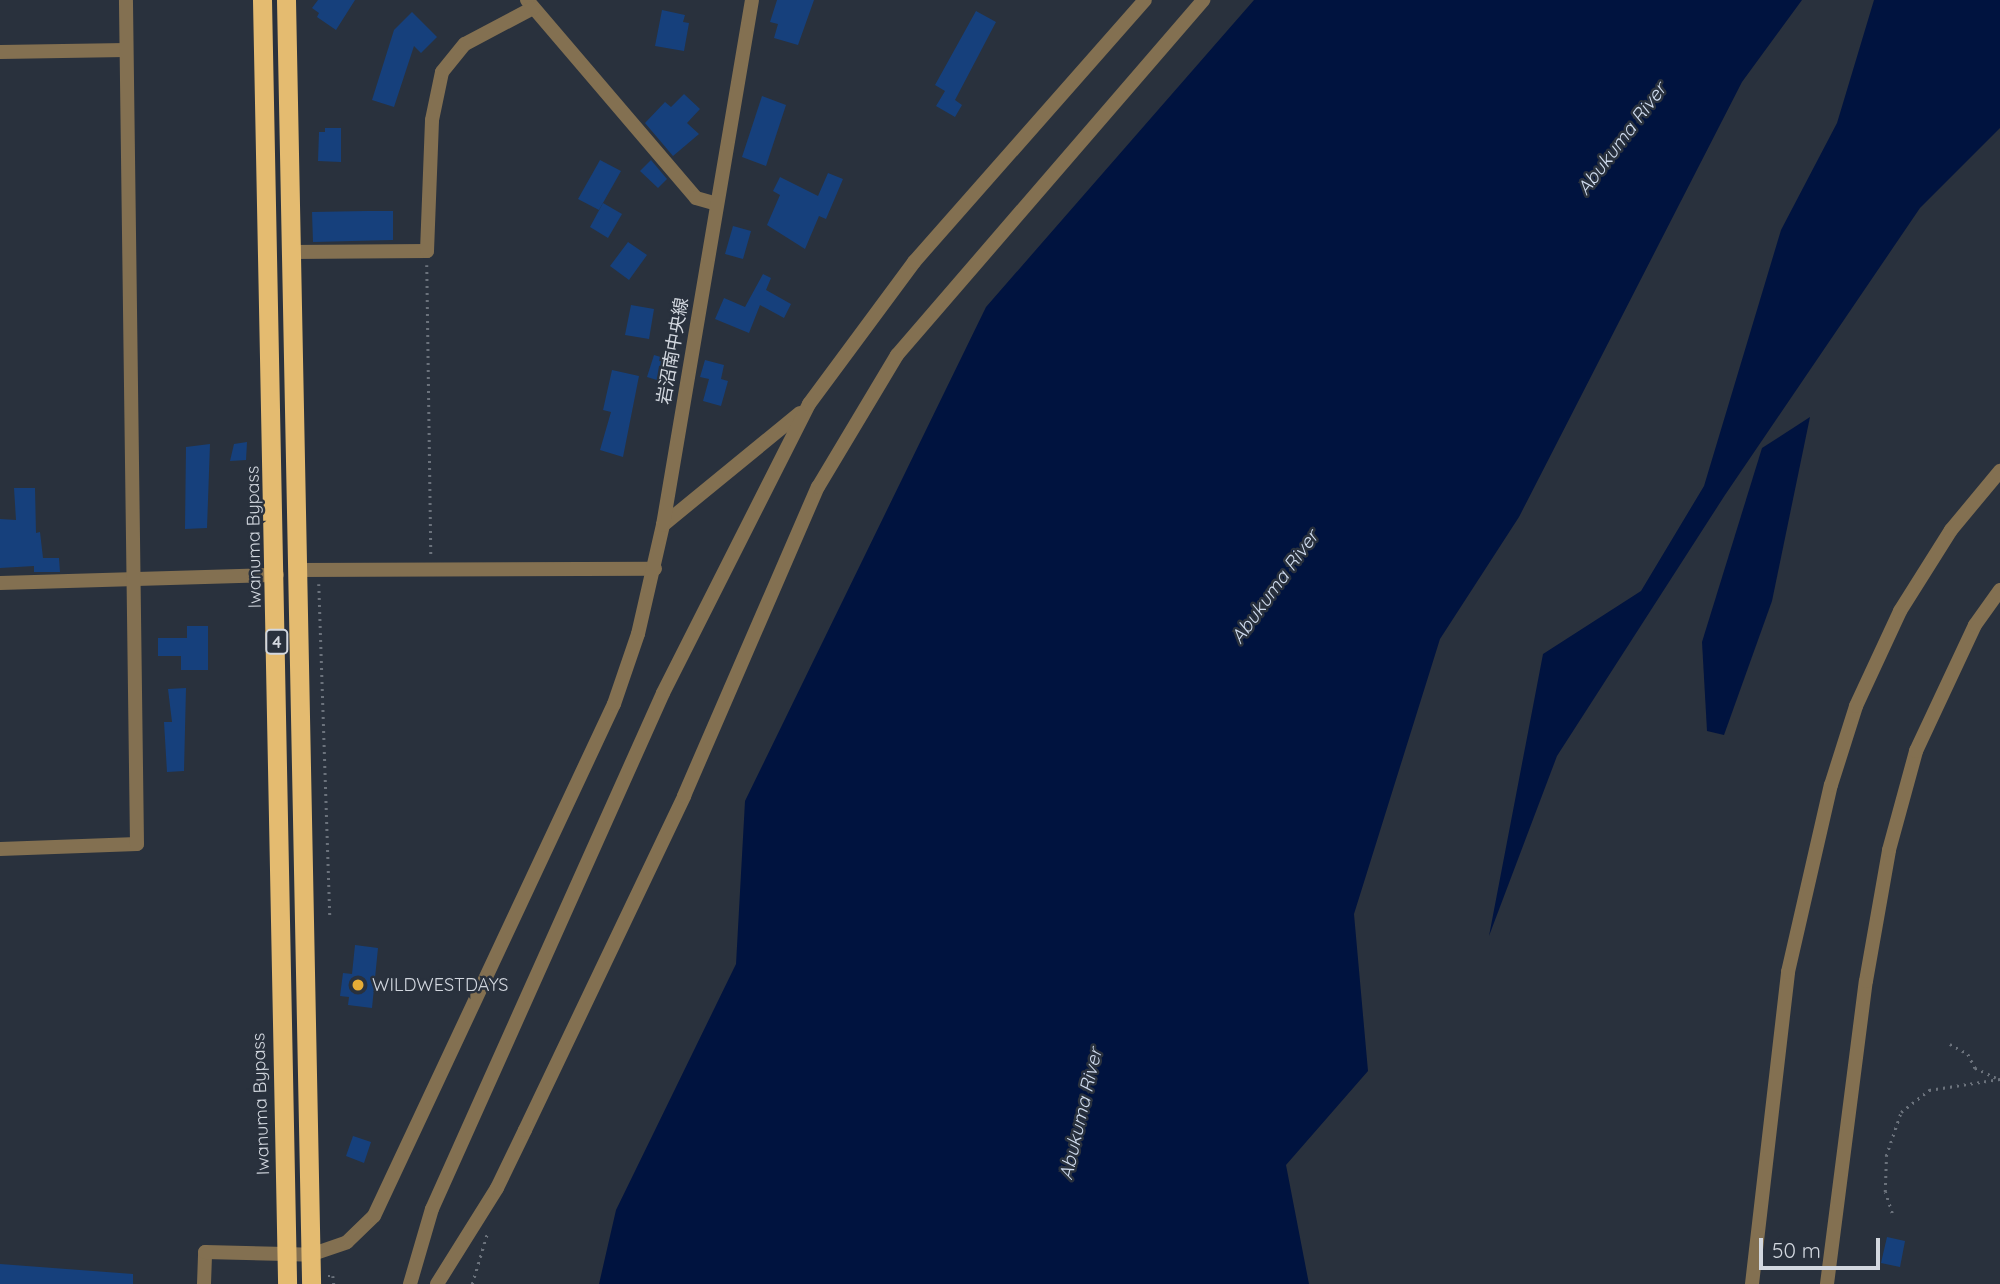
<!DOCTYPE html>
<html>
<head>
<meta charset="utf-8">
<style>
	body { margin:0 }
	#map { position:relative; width:2000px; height:1284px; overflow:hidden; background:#29313d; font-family:Quicksand,"Noto Sans JP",sans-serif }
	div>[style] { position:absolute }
	.water>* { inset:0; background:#00133f }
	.building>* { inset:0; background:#16407c }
	.path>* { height:2.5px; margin-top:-1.25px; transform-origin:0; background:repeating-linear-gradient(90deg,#6b727c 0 2px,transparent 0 7px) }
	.minor>* { height:14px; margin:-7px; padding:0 7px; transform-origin:7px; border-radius:7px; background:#837051 }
	.tertiary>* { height:14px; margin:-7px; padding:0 7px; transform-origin:7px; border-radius:7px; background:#837051 }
	.trunk>* { height:19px; margin:-9.5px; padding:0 9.5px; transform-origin:9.5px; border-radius:9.5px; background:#e4bb70 }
	.dots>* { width:19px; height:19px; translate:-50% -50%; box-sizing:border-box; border:4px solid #29313d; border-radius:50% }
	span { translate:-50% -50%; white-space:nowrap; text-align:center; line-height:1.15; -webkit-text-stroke:5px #29313d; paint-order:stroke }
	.shield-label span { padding:2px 5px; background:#29313d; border:2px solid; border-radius:5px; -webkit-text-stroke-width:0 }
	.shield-label { font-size:16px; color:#d2d7df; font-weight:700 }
	.street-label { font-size:18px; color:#d2d7df }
	.poi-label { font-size:18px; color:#d2d7df }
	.left { translate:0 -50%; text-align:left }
	.water-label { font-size:19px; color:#cfdbee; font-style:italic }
	.scale { position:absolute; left:1759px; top:1238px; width:121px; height:32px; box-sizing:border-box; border:4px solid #d2d7df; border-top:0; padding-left:9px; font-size:21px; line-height:24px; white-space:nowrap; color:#d2d7df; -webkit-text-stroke:5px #29313d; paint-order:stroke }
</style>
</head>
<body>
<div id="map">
	<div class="water">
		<div style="clip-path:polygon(1254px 0,1802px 0,1742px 82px,1519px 517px,1440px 639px,1354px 914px,1368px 1071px,1286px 1165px,1309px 1284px,599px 1284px,616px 1210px,736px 964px,745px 801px,986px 307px)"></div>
		<div style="clip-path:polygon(1874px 0,2000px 0,2000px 128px,1920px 208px,1725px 495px,1557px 756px,1489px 936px,1543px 654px,1641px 591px,1704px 486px,1781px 230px,1837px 123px)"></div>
		<div style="clip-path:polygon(1810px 417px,1772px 601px,1724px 735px,1707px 731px,1702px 642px,1762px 448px)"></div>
	</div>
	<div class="building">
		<div style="clip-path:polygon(318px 0,355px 0,336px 30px,317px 17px,319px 13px,312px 8px)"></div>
		<div style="clip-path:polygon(777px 0,814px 0,798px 45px,774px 38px,778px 24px,770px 22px)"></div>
		<div style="clip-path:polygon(662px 10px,685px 15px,683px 22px,689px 23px,684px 51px,655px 46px)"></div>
		<div style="clip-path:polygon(976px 11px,996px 22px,955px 100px,962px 105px,955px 117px,936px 106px,945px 91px,935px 85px)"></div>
		<div style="clip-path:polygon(412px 12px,437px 37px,421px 53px,414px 46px,394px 107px,372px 100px,394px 30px)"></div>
		<div style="clip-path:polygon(684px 94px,700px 109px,687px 123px,699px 134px,673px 156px,645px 123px,665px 102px,671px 107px)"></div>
		<div style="clip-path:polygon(762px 96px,786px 105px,766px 166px,742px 157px)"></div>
		<div style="clip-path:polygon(325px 128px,341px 128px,341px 162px,318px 161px,319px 132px,325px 132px)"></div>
		<div style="clip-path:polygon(600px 160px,621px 171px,599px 210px,578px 199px)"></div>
		<div style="clip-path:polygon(651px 160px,667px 179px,658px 188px,640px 171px)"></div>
		<div style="clip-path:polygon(828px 173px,843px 179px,826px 219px,819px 216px,805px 249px,767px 225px,780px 195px,773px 191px,780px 177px,818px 196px)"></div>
		<div style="clip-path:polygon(603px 203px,622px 214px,608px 238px,590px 227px)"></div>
		<div style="clip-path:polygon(367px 211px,393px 211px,393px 240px,313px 242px,312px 212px)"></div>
		<div style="clip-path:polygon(733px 226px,751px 231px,743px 259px,725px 254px)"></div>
		<div style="clip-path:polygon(628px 242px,647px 255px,629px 280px,610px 266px)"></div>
		<div style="clip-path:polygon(763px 274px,771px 278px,766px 290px,791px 304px,784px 318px,760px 305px,749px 333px,715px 319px,724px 298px,745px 307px)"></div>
		<div style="clip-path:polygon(631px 305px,654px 309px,649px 339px,625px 335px)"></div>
		<div style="clip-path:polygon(654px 355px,674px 361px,667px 383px,647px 377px)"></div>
		<div style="clip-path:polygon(705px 360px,724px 365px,721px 379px,728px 381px,721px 406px,703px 401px,709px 379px,700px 377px)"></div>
		<div style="clip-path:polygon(612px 370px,639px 376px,623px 457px,600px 450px,611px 412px,603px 410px)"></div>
		<div style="clip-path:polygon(247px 442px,246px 460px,230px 461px,234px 444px)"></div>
		<div style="clip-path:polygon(210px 444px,207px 528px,185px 529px,186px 447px)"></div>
		<div style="clip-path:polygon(14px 488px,35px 488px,36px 533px,40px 532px,43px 558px,59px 558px,60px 572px,34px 572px,34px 566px,0 568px,0 519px,16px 520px)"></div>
		<div style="clip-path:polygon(187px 626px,208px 626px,208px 670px,181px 670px,181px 656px,158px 656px,158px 638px,187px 638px)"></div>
		<div style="clip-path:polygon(186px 688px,184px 771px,167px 772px,164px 722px,172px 722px,168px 689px)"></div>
		<div style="clip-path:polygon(355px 945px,378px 948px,372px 1008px,348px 1005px,349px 997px,340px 996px,343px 973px,352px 974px)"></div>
		<div style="clip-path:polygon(353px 1136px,371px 1142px,364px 1163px,346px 1156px)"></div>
		<div style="clip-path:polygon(1887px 1237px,1905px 1241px,1900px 1267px,1881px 1263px)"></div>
		<div style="clip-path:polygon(0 1264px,133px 1274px,133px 1284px,0 1284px)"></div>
	</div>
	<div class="path">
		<div style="left:427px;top:265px;width:291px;rotate:89.2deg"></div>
		<div style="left:319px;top:584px;width:336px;rotate:88.1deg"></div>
		<div style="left:1950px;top:1044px;width:21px;rotate:29deg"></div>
		<div style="left:1968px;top:1054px;width:16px;rotate:63deg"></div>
		<div style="left:1975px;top:1068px;width:23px;rotate:25deg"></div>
		<div style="left:1892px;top:1213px;width:22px;rotate:-108deg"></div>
		<div style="left:1885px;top:1192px;width:36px;rotate:-88deg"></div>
		<div style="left:1886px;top:1156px;width:46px;rotate:-71.2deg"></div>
		<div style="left:1901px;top:1112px;width:36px;rotate:-38deg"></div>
		<div style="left:1929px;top:1090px;width:72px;rotate:-8.8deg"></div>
		<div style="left:328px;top:1276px;width:5px"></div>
		<div style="left:333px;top:1276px;width:8px;rotate:83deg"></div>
		<div style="left:472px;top:1284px;width:52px;rotate:-73.3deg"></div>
	</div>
	<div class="minor">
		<div style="left:527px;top:0;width:260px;rotate:49.5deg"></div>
		<div style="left:696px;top:198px;width:22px;rotate:16deg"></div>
		<div style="left:0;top:52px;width:126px;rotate:-0.9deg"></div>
		<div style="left:291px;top:252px;width:136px;rotate:-0.4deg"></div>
		<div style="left:427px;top:251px;width:131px;rotate:-87.8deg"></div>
		<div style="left:432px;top:120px;width:49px;rotate:-78.2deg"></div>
		<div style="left:442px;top:72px;width:36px;rotate:-51deg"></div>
		<div style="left:465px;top:44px;width:77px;rotate:-27.9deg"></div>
		<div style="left:663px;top:525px;width:177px;rotate:-39.3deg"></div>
		<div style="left:297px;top:570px;width:358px;rotate:-0.2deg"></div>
		<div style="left:0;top:583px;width:277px;rotate:-1.7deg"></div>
		<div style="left:0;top:849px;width:137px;rotate:-2.1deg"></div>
		<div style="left:137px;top:844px;width:844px;rotate:-90.75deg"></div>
		<div style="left:204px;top:1284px;width:32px;rotate:-88deg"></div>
		<div style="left:205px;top:1252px;width:81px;rotate:1.4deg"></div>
		<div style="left:410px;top:1284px;width:78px;rotate:-73.7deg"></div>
		<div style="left:432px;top:1209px;width:565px;rotate:-65.88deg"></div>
		<div style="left:663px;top:693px;width:324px;rotate:-63.2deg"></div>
		<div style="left:809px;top:404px;width:177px;rotate:-53.5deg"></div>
		<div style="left:914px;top:262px;width:349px;rotate:-48.6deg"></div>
		<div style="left:437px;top:1284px;width:113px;rotate:-58deg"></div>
		<div style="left:497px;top:1188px;width:64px;rotate:-64.2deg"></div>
		<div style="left:525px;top:1130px;width:370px;rotate:-64.5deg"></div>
		<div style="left:684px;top:796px;width:337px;rotate:-66.6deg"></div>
		<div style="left:818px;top:487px;width:154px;rotate:-59.1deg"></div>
		<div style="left:897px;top:355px;width:469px;rotate:-49.2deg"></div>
		<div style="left:1752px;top:1284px;width:314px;rotate:-83.4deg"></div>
		<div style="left:1788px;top:972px;width:192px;rotate:-77.1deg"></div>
		<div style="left:1831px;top:785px;width:83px;rotate:-72.4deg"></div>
		<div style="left:1856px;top:706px;width:105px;rotate:-65.1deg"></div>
		<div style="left:1900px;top:611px;width:96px;rotate:-57.8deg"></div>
		<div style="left:1951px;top:530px;width:77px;rotate:-50.3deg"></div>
		<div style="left:1827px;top:1284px;width:305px;rotate:-82.7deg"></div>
		<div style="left:1866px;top:981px;width:133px;rotate:-80deg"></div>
		<div style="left:1889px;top:850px;width:103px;rotate:-74.7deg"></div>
		<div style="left:1916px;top:751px;width:139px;rotate:-64.9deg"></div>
		<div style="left:1975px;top:625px;width:43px;rotate:-54.5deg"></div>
	</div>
	<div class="tertiary">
		<div style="left:286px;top:1254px;width:24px;rotate:2deg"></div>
		<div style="left:310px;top:1255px;width:39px;rotate:-19deg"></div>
		<div style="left:347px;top:1242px;width:37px;rotate:-44deg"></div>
		<div style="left:374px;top:1216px;width:565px;rotate:-64.89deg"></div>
		<div style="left:614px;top:704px;width:74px;rotate:-71.1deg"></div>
		<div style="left:638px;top:634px;width:112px;rotate:-77.1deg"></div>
		<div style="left:663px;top:525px;width:532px;rotate:-80.38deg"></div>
	</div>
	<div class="trunk">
		<div style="left:262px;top:0;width:1284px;rotate:88.88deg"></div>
		<div style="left:286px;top:0;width:1284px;rotate:88.88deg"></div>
	</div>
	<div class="dots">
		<div style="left:358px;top:985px;background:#e6ac36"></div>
	</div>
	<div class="shield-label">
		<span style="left:277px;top:642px">4</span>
	</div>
	<div class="street-label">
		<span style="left:673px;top:351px;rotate:-80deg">岩沼南中央線</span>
		<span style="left:254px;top:537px;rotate:-91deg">Iwanuma Bypass</span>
		<span style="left:261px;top:1104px;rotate:-92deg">Iwanuma Bypass</span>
	</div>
	<div class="poi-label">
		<span class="left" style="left:372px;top:985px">WILDWESTDAYS</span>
	</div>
	<div class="water-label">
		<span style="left:1622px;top:139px;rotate:-53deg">Abukuma River</span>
		<span style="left:1275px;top:587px;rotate:-54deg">Abukuma River</span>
		<span style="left:1081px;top:1114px;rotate:-77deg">Abukuma River</span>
	</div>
	<div class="scale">50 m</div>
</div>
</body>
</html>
